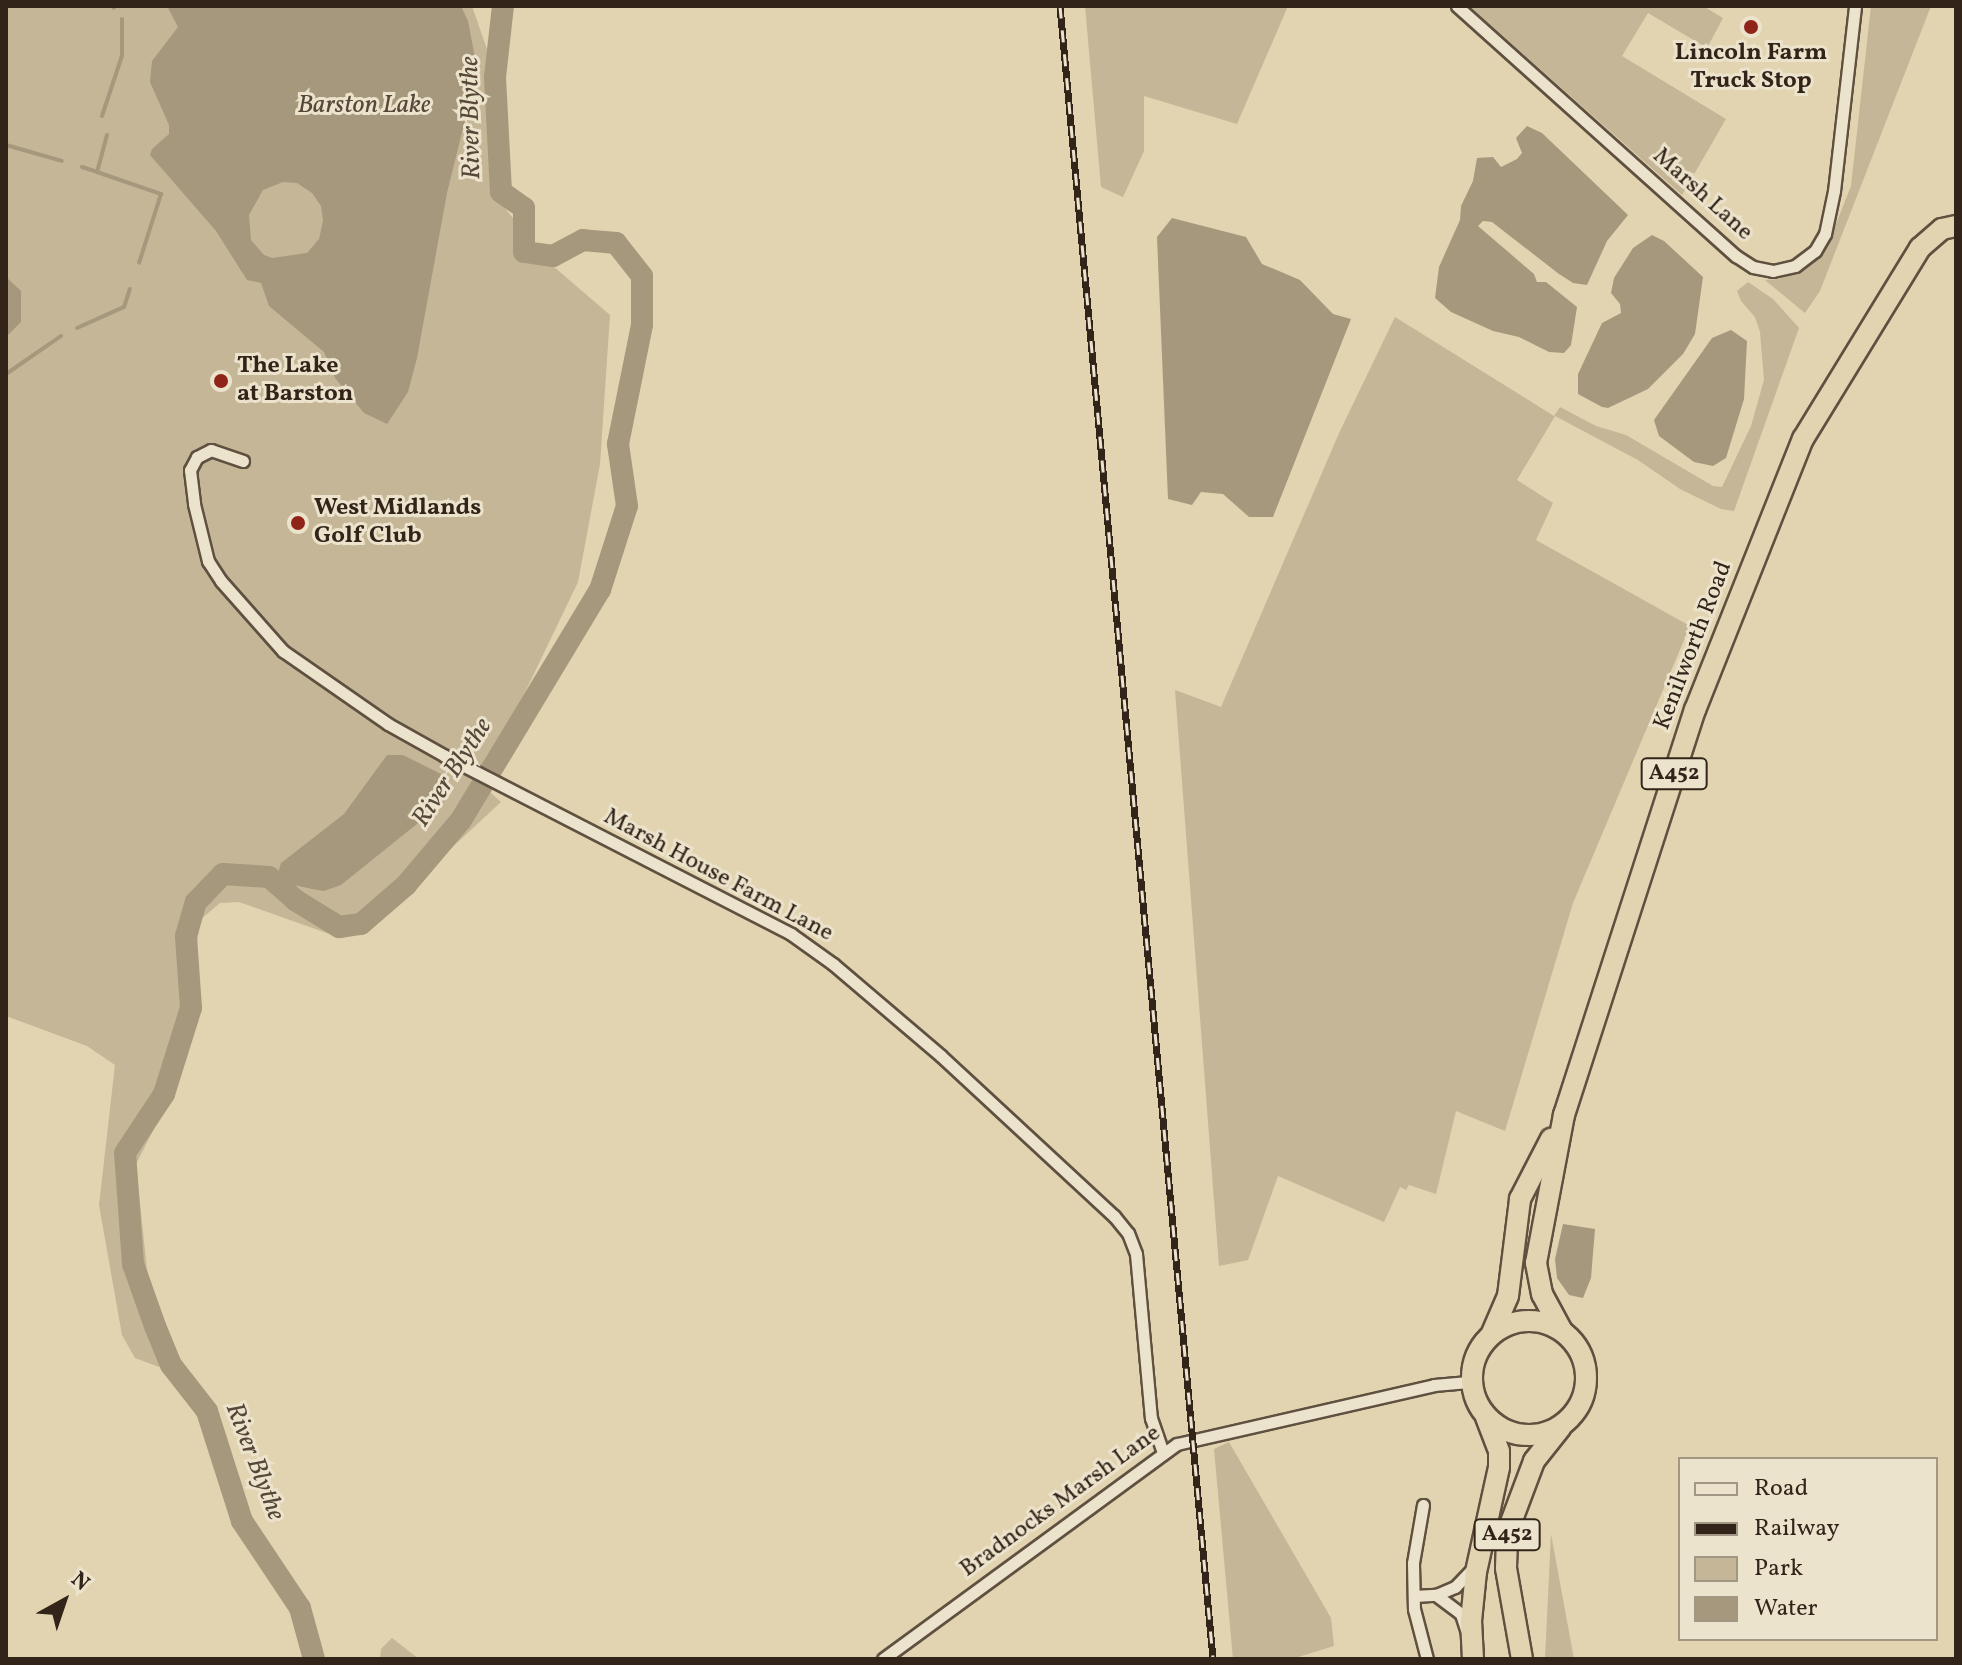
<!DOCTYPE html>
<html>
<head>
<meta charset="utf-8">
<style>
	body { margin:0 }
	#map { position:relative; width:1962px; height:1665px; overflow:hidden; background:#e2d4b0; font-family:Vollkorn,serif }
	div>[style] { position:absolute }
	.green>* { inset:0; background:#c4b696 }
	.water>* { inset:0; background:#a6987d }
	.stream>* { height:4px; margin:-2px; padding:0 2px; transform-origin:2px; border-radius:2px; background:#a6987d }
	.river>* { height:22px; margin:-11px; padding:0 11px; transform-origin:11px; border-radius:11px; background:#a6987d }
	.roads { filter:drop-shadow(2px 0 #5f5040) drop-shadow(-2px 0 #5f5040) drop-shadow(0 2px #5f5040) drop-shadow(0 -2px #5f5040) }
	.minor>* { height:11px; margin:-5.5px; padding:0 5.5px; transform-origin:5.5px; border-radius:5.5px; background:#ece3cc }
	.trunk>* { height:20px; margin:-10px; padding:0 10px; transform-origin:10px; border-radius:10px; background:#e2d4b0 }
	.trunk>.ring { margin:-10px; padding:0; box-sizing:content-box; background:none; border:20px solid #e2d4b0; border-radius:50% }
	.rail>* { height:7px; margin-top:-3.5px; transform-origin:0; background:repeating-linear-gradient(90deg,#ece3cc 0 12px,#33241a 0 24px); box-sizing:border-box; border-block:2px solid #33241a }
	.dots>* { width:22px; height:22px; translate:-50% -50%; box-sizing:border-box; border:4px solid #ece3cc; border-radius:50% }
	span { translate:-50% -50%; white-space:nowrap; text-align:center; line-height:1.15; -webkit-text-stroke:6px #ece3cc; paint-order:stroke }
	.shield-label span { padding:2px 6px; background:#ece3cc; border:2px solid; border-radius:6px; -webkit-text-stroke-width:0 }
	.shield-label { font-size:22px; color:#33241a; font-weight:700 }
	.poi-label { font-size:24px; color:#33241a; font-weight:700 }
	.left { translate:0 -50%; text-align:left }
	.street-label { font-size:24px; color:#33241a }
	.water-label { font-size:26px; color:#564738; font-style:italic }
	.frame { position:absolute; inset:0; border:8px solid #33241a; pointer-events:none }
	.legend { position:absolute; left:1678px; top:1457px; width:260px; height:184px; box-sizing:border-box; background:#ece3cc; border:2px solid #a29785; margin:0; padding:10px 14px; list-style:none; font-size:24px; color:#33241a }
	.legend li { display:flex; align-items:center; gap:16px; height:40px }
	.legend b { width:40px; border:2px solid #a29785 }
	.north { position:absolute; left:24px; top:1561px; width:80px; height:80px; -webkit-text-stroke:6px #ece3cc; paint-order:stroke; rotate:40deg; font-size:22px; font-weight:700; line-height:32px; text-align:center; color:#33241a }
	.north::after { content:''; display:block; margin:auto; width:28px; height:36px; background:#33241a; clip-path:polygon(50% 0,100% 100%,50% 72%,0 100%) }
</style>
</head>
<body>
<div id="map">
	<div class="green">
		<div style="clip-path:polygon(6px 6px,472px 6px,497px 78px,493px 194px,553px 266px,610px 315px,600px 464px,578px 582px,481px 784px,501px 802px,360px 933px,338px 937px,239px 902px,220px 903px,201px 919px,195px 953px,199px 982px,176px 1086px,136px 1164px,147px 1270px,172px 1351px,177px 1358px,177px 1366px,162px 1368px,135px 1358px,122px 1335px,99px 1205px,115px 1065px,87px 1046px,6px 1016px)"></div>
		<div style="clip-path:polygon(1085px 6px,1288px 6px,1237px 124px,1144px 96px,1144px 151px,1123px 197px,1101px 187px)"></div>
		<div style="clip-path:polygon(1469px 6px,1703px 6px,1723px 18px,1707px 48px,1648px 13px,1622px 56px,1726px 119px,1682px 195px)"></div>
		<div style="clip-path:polygon(1871px 6px,1931px 6px,1820px 291px,1805px 313px,1765px 280px,1779px 279px,1810px 265px,1827px 247px,1851px 186px)"></div>
		<div style="clip-path:polygon(1748px 282px,1773px 299px,1799px 328px,1734px 511px,1721px 509px,1680px 489px,1638px 460px,1555px 416px,1517px 480px,1553px 503px,1536px 540px,1690px 626px,1573px 903px,1505px 1131px,1456px 1111px,1436px 1194px,1409px 1185px,1406px 1190px,1400px 1187px,1384px 1222px,1278px 1176px,1248px 1260px,1219px 1266px,1175px 690px,1221px 707px,1340px 431px,1395px 317px,1554px 416px,1560px 407px,1596px 426px,1626px 435px,1713px 486px,1722px 487px,1751px 426px,1764px 380px,1760px 332px,1755px 317px,1741px 301px,1737px 291px)"></div>
		<div style="clip-path:polygon(1229px 1442px,1331px 1618px,1334px 1646px,1292px 1659px,1233px 1659px,1214px 1449px)"></div>
		<div style="clip-path:polygon(1551px 1534px,1574px 1659px,1545px 1659px)"></div>
		<div style="clip-path:polygon(392px 1638px,419px 1659px,380px 1659px,381px 1649px)"></div>
	</div>
	<div class="water">
		<div style="clip-path:polygon(evenodd,167px 6px,461px 6px,468px 21px,476px 63px,472px 92px,447px 193px,417px 358px,408px 392px,387px 424px,364px 413px,335px 378px,324px 352px,269px 306px,261px 283px,247px 280px,216px 231px,150px 155px,152px 149px,169px 134px,169px 125px,150px 82px,152px 61px,178px 27px,167px 6px,283px 182px,297px 183px,312px 193px,321px 206px,323px 221px,319px 239px,307px 253px,272px 258px,264px 255px,251px 240px,249px 215px,263px 190px,283px 182px)"></div>
		<div style="clip-path:polygon(1527px 126px,1542px 133px,1628px 215px,1607px 241px,1587px 285px,1573px 283px,1559px 274px,1492px 222px,1483px 221px,1478px 226px,1534px 274px,1537px 282px,1546px 282px,1577px 307px,1571px 345px,1564px 353px,1549px 352px,1519px 337px,1493px 331px,1451px 312px,1435px 298px,1439px 267px,1460px 220px,1461px 206px,1473px 181px,1477px 158px,1493px 157px,1501px 167px,1517px 159px,1522px 153px,1516px 138px)"></div>
		<div style="clip-path:polygon(1172px 218px,1246px 237px,1262px 264px,1300px 280px,1333px 314px,1351px 319px,1273px 517px,1249px 517px,1223px 494px,1201px 492px,1192px 505px,1168px 499px,1157px 237px)"></div>
		<div style="clip-path:polygon(1652px 235px,1664px 241px,1703px 277px,1695px 334px,1683px 354px,1648px 389px,1608px 408px,1602px 407px,1578px 394px,1578px 374px,1602px 323px,1621px 313px,1620px 304px,1611px 293px,1614px 278px,1633px 248px)"></div>
		<div style="clip-path:polygon(6px 277px,21px 291px,21px 322px,6px 337px)"></div>
		<div style="clip-path:polygon(1731px 330px,1747px 341px,1744px 399px,1726px 458px,1713px 466px,1694px 462px,1659px 436px,1654px 420px,1712px 338px)"></div>
		<div style="clip-path:polygon(387px 755px,403px 755px,445px 776px,451px 785px,443px 803px,341px 885px,324px 891px,312px 889px,294px 885px,278px 873px,281px 863px,344px 814px)"></div>
		<div style="clip-path:polygon(1563px 1224px,1595px 1229px,1591px 1278px,1583px 1298px,1569px 1295px,1557px 1278px,1555px 1259px)"></div>
	</div>
	<div class="stream">
		<div style="left:113px;top:6px;width:2px;rotate:63deg"></div>
		<div style="left:102px;top:116px;width:63px;rotate:-71.6deg"></div>
		<div style="left:122px;top:56px;width:37px;rotate:-90deg"></div>
		<div style="left:107px;top:135px;width:38px;rotate:105deg"></div>
		<div style="left:97px;top:172px;width:68px;rotate:19deg"></div>
		<div style="left:161px;top:194px;width:72px;rotate:107.7deg"></div>
		<div style="left:6px;top:145px;width:58px;rotate:15.9deg"></div>
		<div style="left:82px;top:167px;width:16px;rotate:18deg"></div>
		<div style="left:77px;top:328px;width:51px;rotate:-24.1deg"></div>
		<div style="left:124px;top:307px;width:19px;rotate:-72deg"></div>
		<div style="left:6px;top:374px;width:67px;rotate:-34.6deg"></div>
	</div>
	<div class="river">
		<div style="left:314px;top:1659px;width:53px;rotate:-105.4deg"></div>
		<div style="left:300px;top:1608px;width:105px;rotate:-123.7deg"></div>
		<div style="left:242px;top:1521px;width:115px;rotate:-107.7deg"></div>
		<div style="left:207px;top:1411px;width:58px;rotate:-128deg"></div>
		<div style="left:171px;top:1365px;width:42px;rotate:-112.3deg"></div>
		<div style="left:155px;top:1326px;width:66px;rotate:-109.5deg"></div>
		<div style="left:133px;top:1264px;width:111px;rotate:-94.1deg"></div>
		<div style="left:125px;top:1153px;width:71px;rotate:-56.5deg"></div>
		<div style="left:164px;top:1094px;width:90px;rotate:-72.6deg"></div>
		<div style="left:191px;top:1008px;width:72px;rotate:-94deg"></div>
		<div style="left:186px;top:936px;width:35px;rotate:-74deg"></div>
		<div style="left:196px;top:902px;width:39px;rotate:-46deg"></div>
		<div style="left:223px;top:874px;width:46px;rotate:3.7deg"></div>
		<div style="left:269px;top:877px;width:35px;rotate:41deg"></div>
		<div style="left:295px;top:900px;width:52px;rotate:31.5deg"></div>
		<div style="left:339px;top:927px;width:22px;rotate:-8deg"></div>
		<div style="left:361px;top:924px;width:60px;rotate:-40.9deg"></div>
		<div style="left:406px;top:885px;width:85px;rotate:-49.8deg"></div>
		<div style="left:461px;top:820px;width:269px;rotate:-58.9deg"></div>
		<div style="left:600px;top:590px;width:88px;rotate:-72.2deg"></div>
		<div style="left:627px;top:506px;width:63px;rotate:-98.3deg"></div>
		<div style="left:618px;top:444px;width:121px;rotate:-78.6deg"></div>
		<div style="left:642px;top:325px;width:49px;rotate:-90deg"></div>
		<div style="left:642px;top:276px;width:42px;rotate:-128.2deg"></div>
		<div style="left:616px;top:243px;width:33px;rotate:-175deg"></div>
		<div style="left:583px;top:240px;width:34px;rotate:152deg"></div>
		<div style="left:553px;top:256px;width:29px;rotate:-172deg"></div>
		<div style="left:524px;top:252px;width:44px;rotate:-90deg"></div>
		<div style="left:524px;top:208px;width:28px;rotate:-145deg"></div>
		<div style="left:501px;top:192px;width:115px;rotate:-93deg"></div>
		<div style="left:495px;top:77px;width:71px;rotate:-83.6deg"></div>
	</div>
	<div class="roads">
		<div class="minor">
			<div style="left:1457px;top:6px;width:375px;rotate:41.9deg"></div>
			<div style="left:1736px;top:256px;width:20px;rotate:33deg"></div>
			<div style="left:1753px;top:267px;width:20px;rotate:11deg"></div>
			<div style="left:1773px;top:271px;width:23px;rotate:-13deg"></div>
			<div style="left:1795px;top:266px;width:25px;rotate:-37deg"></div>
			<div style="left:1815px;top:251px;width:20px;rotate:-60deg"></div>
			<div style="left:1825px;top:234px;width:44px;rotate:-78.2deg"></div>
			<div style="left:1834px;top:191px;width:186px;rotate:-83.5deg"></div>
			<div style="left:243px;top:461px;width:34px;rotate:-161deg"></div>
			<div style="left:211px;top:450px;width:16px;rotate:153deg"></div>
			<div style="left:197px;top:457px;width:15px;rotate:118deg"></div>
			<div style="left:190px;top:470px;width:34px;rotate:83deg"></div>
			<div style="left:194px;top:504px;width:59px;rotate:76.2deg"></div>
			<div style="left:208px;top:561px;width:24px;rotate:57deg"></div>
			<div style="left:221px;top:581px;width:94px;rotate:48.5deg"></div>
			<div style="left:283px;top:651px;width:128px;rotate:34.8deg"></div>
			<div style="left:388px;top:724px;width:65px;rotate:29.3deg"></div>
			<div style="left:445px;top:756px;width:389px;rotate:27.2deg"></div>
			<div style="left:791px;top:934px;width:52px;rotate:35.5deg"></div>
			<div style="left:833px;top:964px;width:142px;rotate:40.4deg"></div>
			<div style="left:941px;top:1056px;width:236px;rotate:42.8deg"></div>
			<div style="left:1114px;top:1216px;width:22px;rotate:51deg"></div>
			<div style="left:1128px;top:1233px;width:22px;rotate:69deg"></div>
			<div style="left:1136px;top:1254px;width:165px;rotate:84.8deg"></div>
			<div style="left:1151px;top:1418px;width:36px;rotate:71deg"></div>
			<div style="left:1423px;top:1505px;width:59px;rotate:99.8deg"></div>
			<div style="left:1413px;top:1563px;width:46px;rotate:88.8deg"></div>
			<div style="left:1414px;top:1609px;width:52px;rotate:75.4deg"></div>
			<div style="left:1436px;top:1595px;width:31px;rotate:37deg"></div>
			<div style="left:1461px;top:1614px;width:16px;rotate:72deg"></div>
			<div style="left:1414px;top:1596px;width:22px;rotate:-3deg"></div>
			<div style="left:1436px;top:1595px;width:21px;rotate:-23deg"></div>
			<div style="left:1455px;top:1587px;width:28px;rotate:-46deg"></div>
			<div style="left:883px;top:1659px;width:364px;rotate:-36.2deg"></div>
			<div style="left:1177px;top:1444px;width:264px;rotate:-12.9deg"></div>
			<div style="left:1434px;top:1385px;width:37px;rotate:-5deg"></div>
		</div>
		<div class="trunk">
			<div class="ring" style="left:1472px;top:1321px;width:94px;height:94px"></div>
			<div style="left:1562px;top:1331px;width:42px;rotate:-118.4deg"></div>
			<div style="left:1542px;top:1294px;width:32px;rotate:-101deg"></div>
			<div style="left:1536px;top:1263px;width:151px;rotate:-79.3deg"></div>
			<div style="left:1564px;top:1115px;width:426px;rotate:-72.1deg"></div>
			<div style="left:1695px;top:710px;width:292px;rotate:-68.3deg"></div>
			<div style="left:1803px;top:439px;width:224px;rotate:-58.5deg"></div>
			<div style="left:1920px;top:248px;width:29px;rotate:-41deg"></div>
			<div style="left:1942px;top:229px;width:14px;rotate:-12deg"></div>
			<div style="left:1492px;top:1333px;width:40px;rotate:-66.6deg"></div>
			<div style="left:1508px;top:1296px;width:98px;rotate:-82.9deg"></div>
			<div style="left:1520px;top:1199px;width:68px;rotate:-62.7deg"></div>
			<div style="left:1473px;top:1659px;width:38px;rotate:-93deg"></div>
			<div style="left:1471px;top:1621px;width:49px;rotate:-84.2deg"></div>
			<div style="left:1476px;top:1572px;width:107px;rotate:-77.6deg"></div>
			<div style="left:1499px;top:1467px;width:16px;rotate:-90deg"></div>
			<div style="left:1499px;top:1451px;width:36px;rotate:-111deg"></div>
			<div style="left:1522px;top:1659px;width:92px;rotate:-100deg"></div>
			<div style="left:1506px;top:1568px;width:35px;rotate:-88deg"></div>
			<div style="left:1507px;top:1533px;width:77px;rotate:-69.4deg"></div>
			<div style="left:1534px;top:1461px;width:43px;rotate:-51.5deg"></div>
		</div>
	</div>
	<div class="rail">
		<div style="left:1060px;top:6px;width:1660px;rotate:84.71deg"></div>
	</div>
	<div class="dots">
		<div style="left:1751px;top:27px;background:#8f2418"></div>
		<div style="left:221px;top:381px;background:#8f2418"></div>
		<div style="left:298px;top:523px;background:#8f2418"></div>
	</div>
	<div class="shield-label">
		<span style="left:1674px;top:774px">A452</span>
		<span style="left:1507px;top:1535px">A452</span>
	</div>
	<div class="poi-label">
		<span style="left:1751px;top:68px">Lincoln Farm<br>Truck Stop</span>
		<span class="left" style="left:237px;top:381px">The Lake<br>at Barston</span>
		<span class="left" style="left:314px;top:523px">West Midlands<br>Golf Club</span>
	</div>
	<div class="street-label">
		<span style="left:1702px;top:195px;rotate:42deg">Marsh Lane</span>
		<span style="left:1694px;top:646px;rotate:-69deg">Kenilworth Road</span>
		<span style="left:718px;top:876px;rotate:28deg">Marsh House Farm Lane</span>
		<span style="left:1061px;top:1502px;rotate:-36deg">Bradnocks Marsh Lane</span>
	</div>
	<div class="water-label">
		<span style="left:364px;top:106px">Barston Lake</span>
		<span style="left:472px;top:118px;rotate:-91deg">River Blythe</span>
		<span style="left:453px;top:773px;rotate:-57deg">River Blythe</span>
		<span style="left:254px;top:1462px;rotate:69deg">River Blythe</span>
	</div>
	<div class="frame"></div>
	<ul class="legend">
	<li><b style="height:10px;background:#ece3cc"></b>Road</li>
	<li><b style="height:10px;background:#33241a"></b>Railway</li>
	<li><b style="height:22px;background:#c4b696"></b>Park</li>
	<li><b style="height:22px;background:#a6987d"></b>Water</li>
	</ul>
	<div class="north">N</div>
</div>
</body>
</html>
